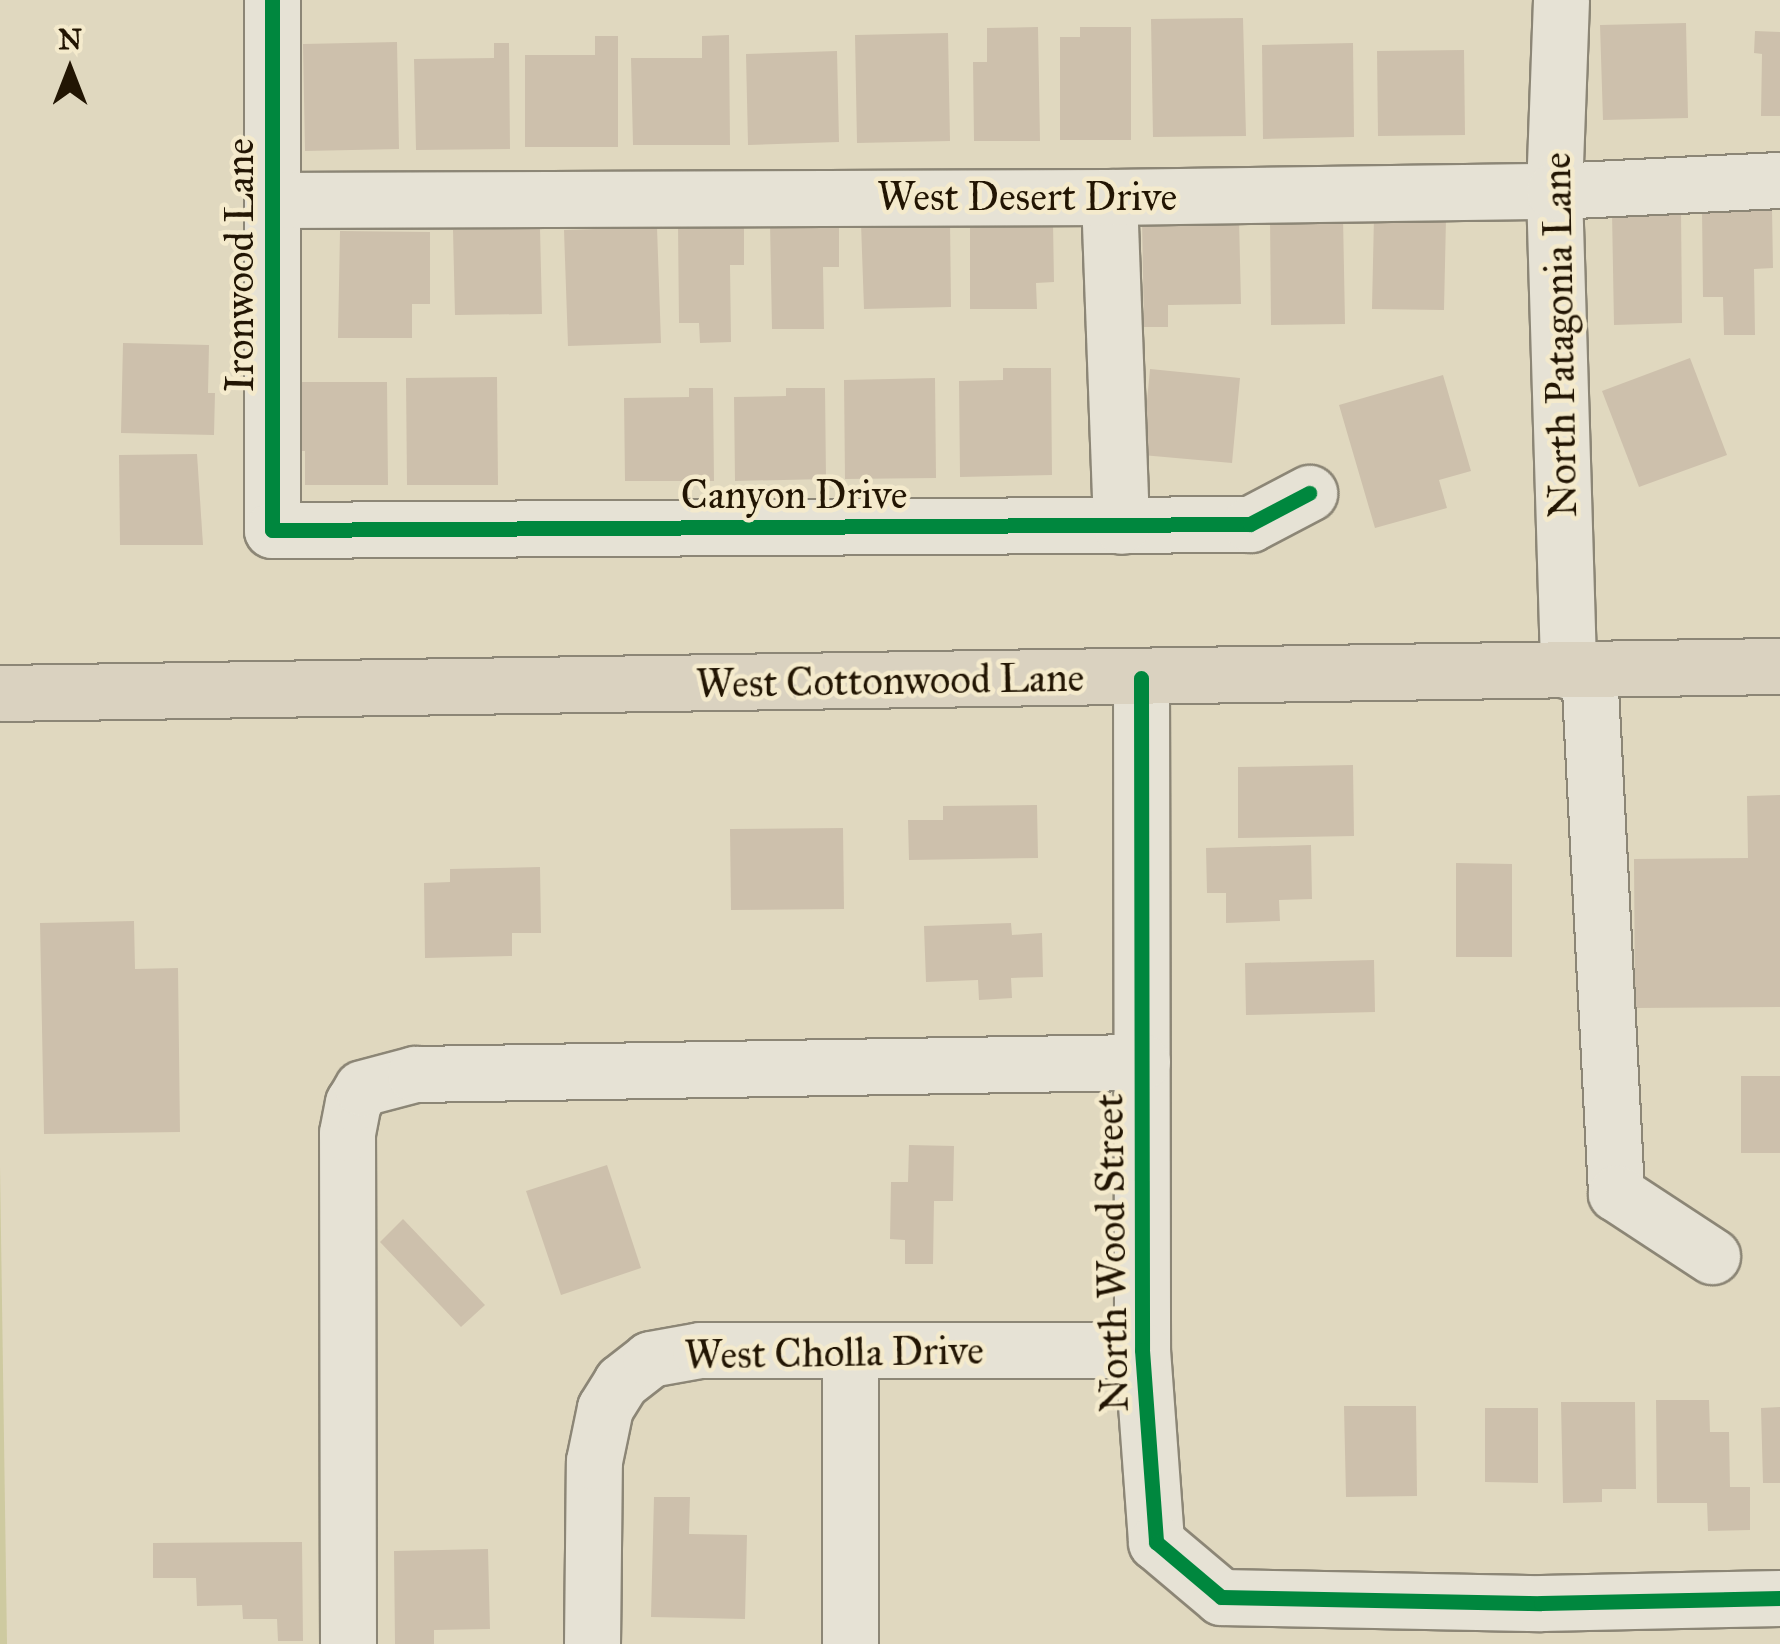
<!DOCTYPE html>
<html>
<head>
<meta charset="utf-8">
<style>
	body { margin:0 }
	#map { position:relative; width:1780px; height:1644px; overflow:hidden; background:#e0d8bf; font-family:"IM FELL Great Primer",serif }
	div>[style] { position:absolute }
	.green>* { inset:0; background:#cecaa0 }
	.building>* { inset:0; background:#cdc0ac }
	.roads { filter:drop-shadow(2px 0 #8c8676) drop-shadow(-2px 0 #8c8676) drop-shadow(0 2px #8c8676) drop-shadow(0 -2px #8c8676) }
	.minor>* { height:55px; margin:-27.5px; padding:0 27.5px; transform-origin:27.5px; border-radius:27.5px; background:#e6e2d5 }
	.major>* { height:55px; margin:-27.5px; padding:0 27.5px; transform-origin:27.5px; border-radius:27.5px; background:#dad2c0 }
	.cycleway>* { height:15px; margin:-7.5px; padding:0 7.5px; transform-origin:7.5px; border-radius:7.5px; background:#00873e }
	span { translate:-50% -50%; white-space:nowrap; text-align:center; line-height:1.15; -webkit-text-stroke:9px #f4eacc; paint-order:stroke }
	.street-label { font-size:40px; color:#221503 }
	.north { position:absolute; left:20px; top:20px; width:100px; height:100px; -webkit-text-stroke:8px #f4eacc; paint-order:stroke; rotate:0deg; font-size:28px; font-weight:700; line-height:40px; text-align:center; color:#221503 }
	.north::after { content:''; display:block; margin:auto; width:35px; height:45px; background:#221503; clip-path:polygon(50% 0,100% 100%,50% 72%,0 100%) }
</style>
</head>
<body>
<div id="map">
	<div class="green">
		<div style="clip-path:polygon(0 1165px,7px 1644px,0 1644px)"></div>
	</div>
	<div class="building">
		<div style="clip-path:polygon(1243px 18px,1246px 136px,1153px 137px,1151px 19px)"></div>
		<div style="clip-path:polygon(1686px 23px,1688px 118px,1603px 120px,1600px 25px)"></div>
		<div style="clip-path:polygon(1038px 27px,1040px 141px,974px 141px,973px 62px,987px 62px,987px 28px)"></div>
		<div style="clip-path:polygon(1080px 27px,1131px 27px,1131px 140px,1060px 140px,1060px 37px,1080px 37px)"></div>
		<div style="clip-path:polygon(1755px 31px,1780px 32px,1780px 116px,1761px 116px,1762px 54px,1754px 53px)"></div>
		<div style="clip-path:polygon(948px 33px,950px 141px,857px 143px,855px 35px)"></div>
		<div style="clip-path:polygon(729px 35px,730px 145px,633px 145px,631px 58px,702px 58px,702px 36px)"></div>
		<div style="clip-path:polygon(595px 36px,618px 36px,618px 147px,525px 147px,525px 55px,595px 55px)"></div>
		<div style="clip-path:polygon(397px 42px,399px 149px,305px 151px,303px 44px)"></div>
		<div style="clip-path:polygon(494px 43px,509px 43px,510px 149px,416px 150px,414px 59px,494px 58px)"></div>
		<div style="clip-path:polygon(1353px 43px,1354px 137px,1263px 139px,1262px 45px)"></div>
		<div style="clip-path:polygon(1464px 50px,1465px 135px,1378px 136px,1377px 51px)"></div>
		<div style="clip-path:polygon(837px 51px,839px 142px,748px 145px,746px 54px)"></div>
		<div style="clip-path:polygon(1772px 208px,1773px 268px,1754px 269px,1755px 335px,1724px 335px,1723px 297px,1703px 297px,1702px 210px)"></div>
		<div style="clip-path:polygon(1681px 210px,1682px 323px,1614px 325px,1612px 212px)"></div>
		<div style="clip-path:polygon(1343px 216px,1345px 324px,1271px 325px,1270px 217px)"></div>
		<div style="clip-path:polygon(1374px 216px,1446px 218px,1444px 310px,1372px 309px)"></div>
		<div style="clip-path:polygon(1239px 218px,1241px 304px,1168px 305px,1168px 327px,1144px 327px,1142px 220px)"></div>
		<div style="clip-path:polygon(950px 221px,951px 307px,864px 309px,861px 223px)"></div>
		<div style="clip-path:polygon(839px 222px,839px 267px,823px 267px,824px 329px,772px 329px,770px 223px)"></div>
		<div style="clip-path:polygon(970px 222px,1053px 222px,1054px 282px,1036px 283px,1037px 309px,970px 309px)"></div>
		<div style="clip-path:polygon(744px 224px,744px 265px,730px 265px,731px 342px,700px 343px,699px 323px,679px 323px,678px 225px)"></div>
		<div style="clip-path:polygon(657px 227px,661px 343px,568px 346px,564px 230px)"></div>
		<div style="clip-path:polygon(540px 228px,542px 314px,455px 315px,453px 230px)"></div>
		<div style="clip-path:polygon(340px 231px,430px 232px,430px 304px,412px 304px,412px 338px,338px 338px)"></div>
		<div style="clip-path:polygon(123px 343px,209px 345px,208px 393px,215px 393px,214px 435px,121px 433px)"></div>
		<div style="clip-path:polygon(1690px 358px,1727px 455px,1639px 487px,1602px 391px)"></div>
		<div style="clip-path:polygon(1003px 368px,1051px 368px,1052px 475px,960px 477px,959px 381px,1003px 380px)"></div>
		<div style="clip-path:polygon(1150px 369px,1240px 378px,1232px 463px,1142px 455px)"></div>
		<div style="clip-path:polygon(1443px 375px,1471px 471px,1439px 480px,1447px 508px,1375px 528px,1339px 405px)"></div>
		<div style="clip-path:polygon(497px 377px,498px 485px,407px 485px,406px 378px)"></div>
		<div style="clip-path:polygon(935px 378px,936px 478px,845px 479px,844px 380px)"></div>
		<div style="clip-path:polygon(295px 382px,387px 382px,388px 485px,305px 485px,305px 451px,295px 451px)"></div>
		<div style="clip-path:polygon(689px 388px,713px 388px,714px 481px,625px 481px,624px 398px,689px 397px)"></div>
		<div style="clip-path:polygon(786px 388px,825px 388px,826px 479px,735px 481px,734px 397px,786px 396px)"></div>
		<div style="clip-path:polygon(197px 454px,203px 545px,120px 545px,119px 455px)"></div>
		<div style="clip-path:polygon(1353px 765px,1354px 836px,1238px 838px,1238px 767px)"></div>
		<div style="clip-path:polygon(1780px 795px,1780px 1007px,1635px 1008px,1634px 859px,1748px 858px,1747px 796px)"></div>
		<div style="clip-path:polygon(1037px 805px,1038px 858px,909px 860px,908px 820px,943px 820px,943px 806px)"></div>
		<div style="clip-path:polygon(843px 828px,844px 909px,731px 910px,730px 829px)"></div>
		<div style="clip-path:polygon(1311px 845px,1312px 899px,1279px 900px,1280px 921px,1226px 923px,1226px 893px,1207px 893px,1206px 848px)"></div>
		<div style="clip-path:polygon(1456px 863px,1512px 864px,1512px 957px,1456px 957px)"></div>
		<div style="clip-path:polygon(540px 867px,541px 933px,512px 933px,512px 956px,425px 958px,424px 883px,450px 882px,450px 869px)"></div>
		<div style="clip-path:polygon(134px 921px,135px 969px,178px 968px,180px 1132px,44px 1134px,40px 923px)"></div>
		<div style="clip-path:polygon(1011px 923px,1012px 935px,1042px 933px,1043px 977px,1011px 978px,1012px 998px,979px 1000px,978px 980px,926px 982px,924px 926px)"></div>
		<div style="clip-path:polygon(1374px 960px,1375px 1012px,1246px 1015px,1245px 963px)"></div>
		<div style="clip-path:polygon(1741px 1076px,1780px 1076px,1780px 1153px,1741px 1153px)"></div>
		<div style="clip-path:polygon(909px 1145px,954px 1146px,953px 1201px,934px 1201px,933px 1264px,905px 1264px,905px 1240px,890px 1239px,891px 1182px,908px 1182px)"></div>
		<div style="clip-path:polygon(607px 1165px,641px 1268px,561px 1295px,526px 1191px)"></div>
		<div style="clip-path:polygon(403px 1219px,485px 1305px,461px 1327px,380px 1242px)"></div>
		<div style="clip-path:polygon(1656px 1400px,1709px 1400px,1710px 1432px,1729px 1432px,1730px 1487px,1750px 1487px,1750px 1530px,1708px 1531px,1707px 1503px,1657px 1503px)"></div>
		<div style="clip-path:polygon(1561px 1402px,1635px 1402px,1636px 1489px,1602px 1489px,1602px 1502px,1563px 1503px)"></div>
		<div style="clip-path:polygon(1344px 1406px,1416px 1406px,1417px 1496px,1346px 1497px)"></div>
		<div style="clip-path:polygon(1780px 1407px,1780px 1483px,1763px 1483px,1761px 1408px)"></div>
		<div style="clip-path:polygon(1485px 1408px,1538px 1408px,1538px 1483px,1485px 1482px)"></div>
		<div style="clip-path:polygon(654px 1497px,690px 1497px,689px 1534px,747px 1535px,745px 1619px,651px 1617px)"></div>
		<div style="clip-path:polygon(302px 1542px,303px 1641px,278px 1641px,277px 1619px,243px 1619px,242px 1605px,197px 1606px,196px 1578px,153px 1578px,153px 1543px)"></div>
		<div style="clip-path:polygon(488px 1549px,490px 1629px,434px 1630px,434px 1644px,395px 1644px,394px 1551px)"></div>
	</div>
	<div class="roads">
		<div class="minor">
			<div style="left:272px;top:0;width:530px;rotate:90deg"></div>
			<div style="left:272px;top:530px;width:978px;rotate:-0.35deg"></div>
			<div style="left:1250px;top:524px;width:67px;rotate:-27.7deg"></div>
			<div style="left:1561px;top:0;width:191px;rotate:92.1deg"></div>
			<div style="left:1554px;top:191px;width:480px;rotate:88.3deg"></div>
			<div style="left:1109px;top:197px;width:329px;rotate:87.9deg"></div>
			<div style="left:273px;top:200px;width:836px;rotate:-0.21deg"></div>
			<div style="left:1109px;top:197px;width:445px;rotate:-0.8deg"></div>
			<div style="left:1554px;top:191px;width:226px;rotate:-2.8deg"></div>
			<div style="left:1589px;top:670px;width:524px;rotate:87.04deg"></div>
			<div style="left:1616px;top:1193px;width:115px;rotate:33.3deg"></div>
			<div style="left:1141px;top:678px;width:672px;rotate:89.91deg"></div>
			<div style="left:1142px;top:1350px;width:193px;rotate:85.8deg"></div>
			<div style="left:1156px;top:1542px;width:85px;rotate:40.2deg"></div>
			<div style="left:1221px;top:1597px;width:320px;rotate:1.1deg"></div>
			<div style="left:1541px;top:1603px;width:239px;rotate:-1.2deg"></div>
			<div style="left:850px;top:1350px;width:294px;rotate:90deg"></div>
			<div style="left:348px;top:1644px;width:511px;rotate:-90.11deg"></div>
			<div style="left:347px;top:1133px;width:31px;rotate:-79deg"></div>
			<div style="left:353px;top:1103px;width:17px;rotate:-59deg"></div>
			<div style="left:362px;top:1088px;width:55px;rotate:-14.8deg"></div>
			<div style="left:415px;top:1074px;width:727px;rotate:-0.95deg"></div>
			<div style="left:592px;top:1644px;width:183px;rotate:-89.4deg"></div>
			<div style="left:594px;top:1461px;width:54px;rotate:-78.3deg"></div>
			<div style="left:605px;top:1408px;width:31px;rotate:-58deg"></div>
			<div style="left:621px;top:1382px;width:37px;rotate:-38deg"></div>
			<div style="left:650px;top:1359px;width:51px;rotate:-10.2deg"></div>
			<div style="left:700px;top:1350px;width:442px"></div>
		</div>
		<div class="major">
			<div style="left:0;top:693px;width:1780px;rotate:-0.87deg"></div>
		</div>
	</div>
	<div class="cycleway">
		<div style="left:272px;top:0;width:530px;rotate:90deg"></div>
		<div style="left:272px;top:530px;width:978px;rotate:-0.35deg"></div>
		<div style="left:1250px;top:524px;width:67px;rotate:-27.7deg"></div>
		<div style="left:1141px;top:678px;width:672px;rotate:89.91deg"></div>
		<div style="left:1142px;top:1350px;width:193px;rotate:85.8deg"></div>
		<div style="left:1156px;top:1542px;width:85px;rotate:40.2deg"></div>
		<div style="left:1221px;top:1597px;width:320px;rotate:1.1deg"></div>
		<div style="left:1541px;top:1603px;width:239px;rotate:-1.2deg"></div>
	</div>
	<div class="street-label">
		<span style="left:1027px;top:197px">West Desert Drive</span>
		<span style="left:240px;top:265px;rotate:-90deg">Ironwood Lane</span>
		<span style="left:1560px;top:335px;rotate:-91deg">North Patagonia Lane</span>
		<span style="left:794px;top:495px">Canyon Drive</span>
		<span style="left:890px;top:681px;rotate:-1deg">West Cottonwood Lane</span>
		<span style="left:1112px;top:1253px;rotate:-91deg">North Wood Street</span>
		<span style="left:834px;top:1353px;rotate:-1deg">West Cholla Drive</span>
	</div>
	<div class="north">N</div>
</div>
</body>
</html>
